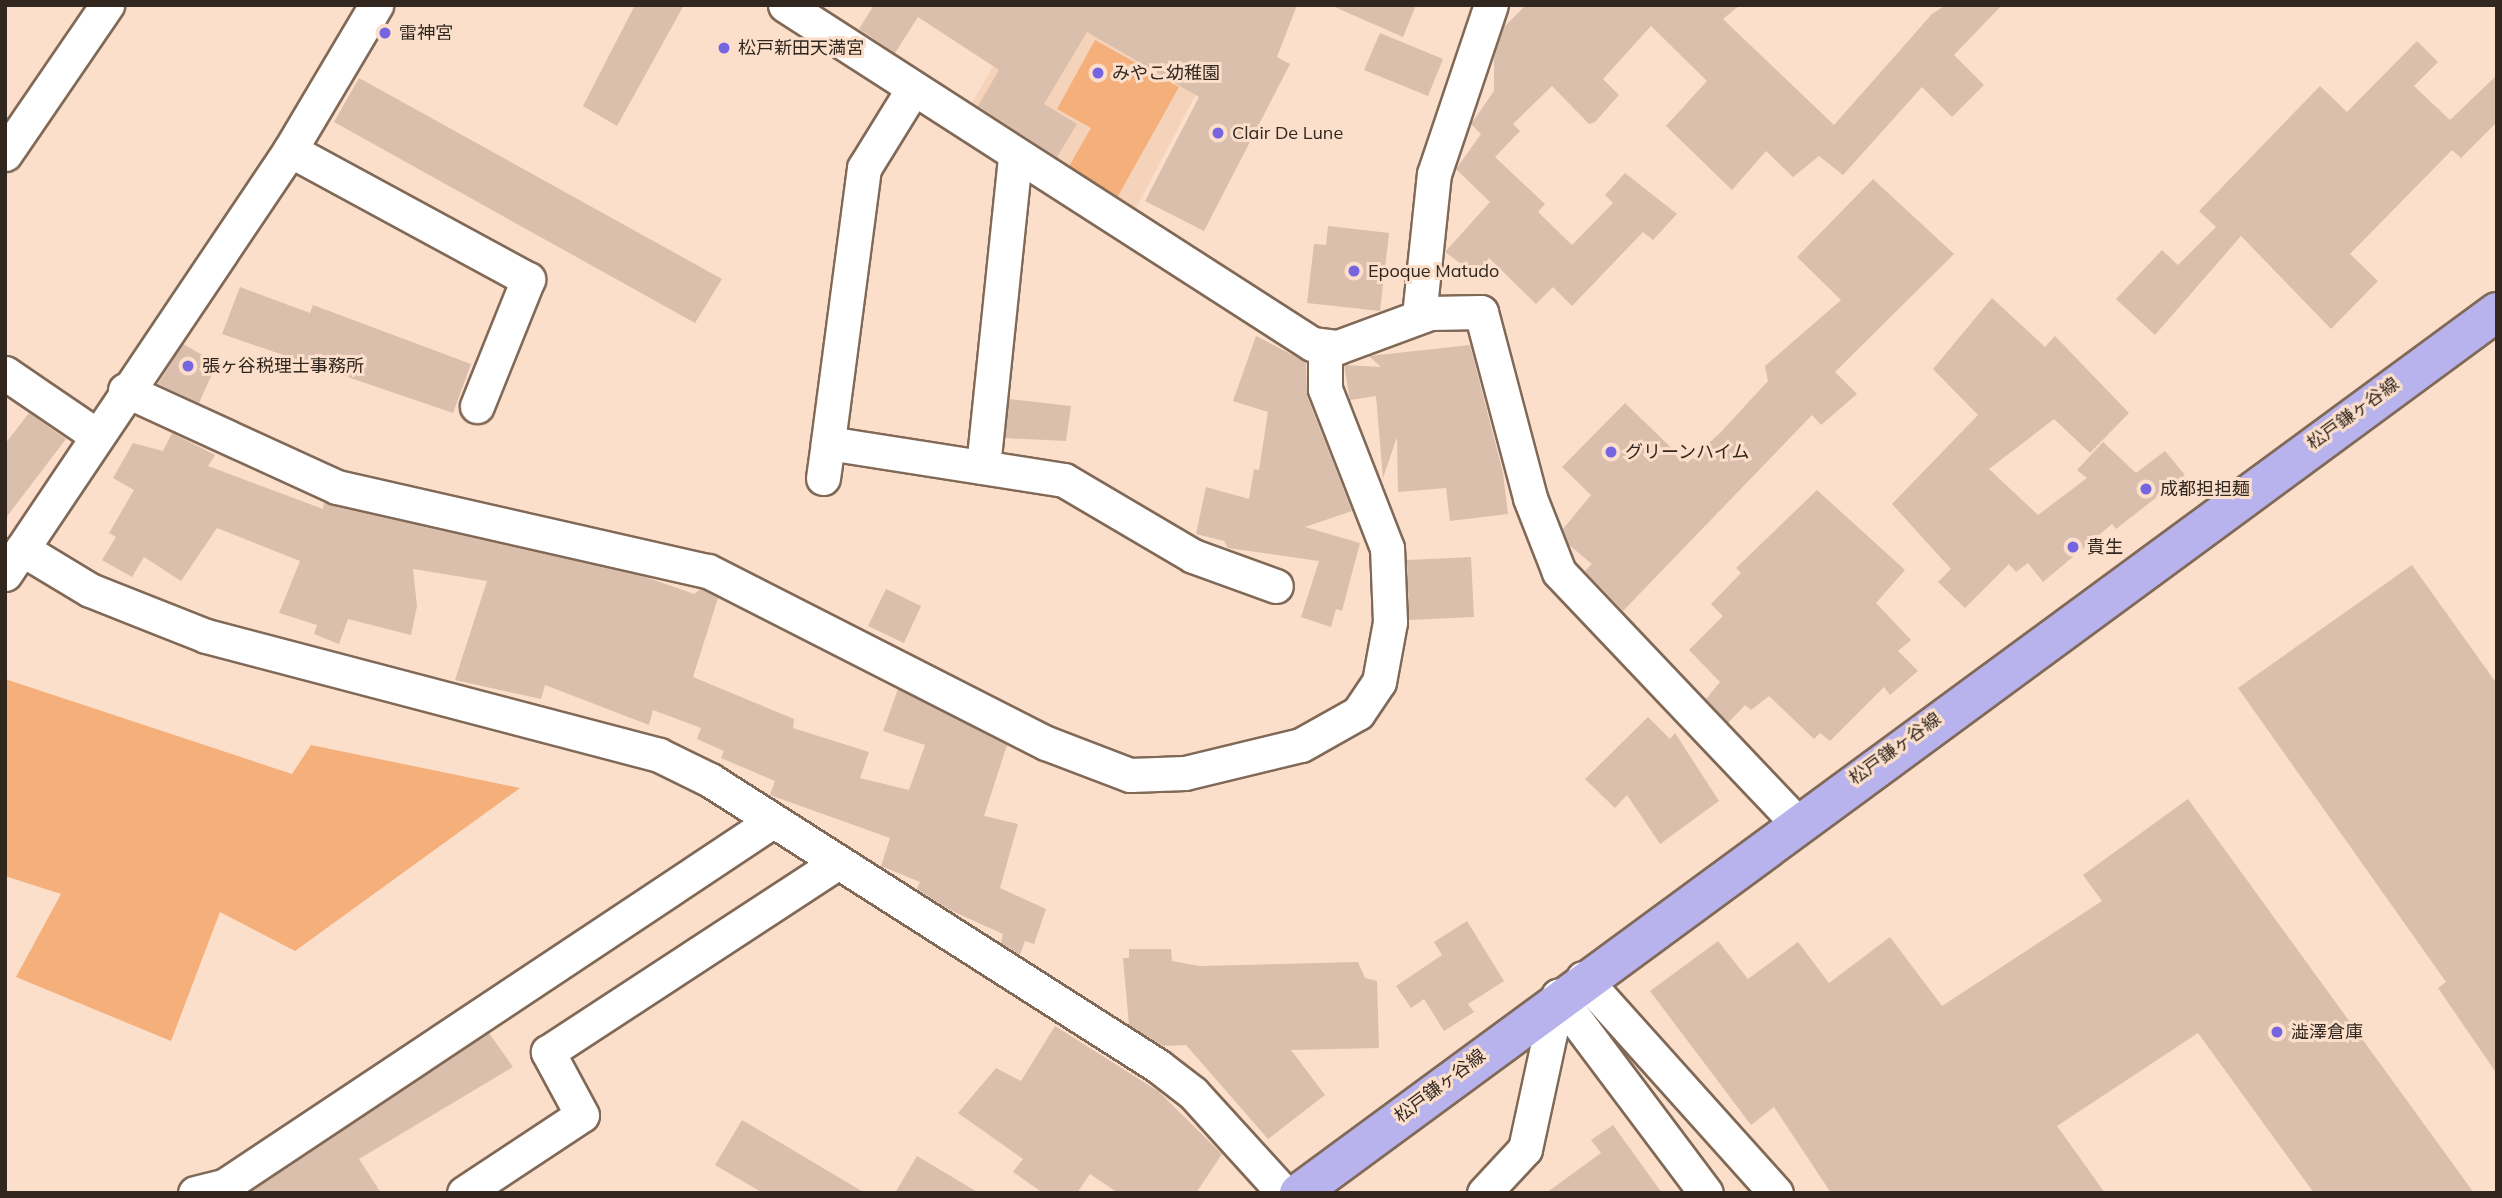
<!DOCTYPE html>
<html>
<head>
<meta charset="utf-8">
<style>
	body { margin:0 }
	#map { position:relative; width:2502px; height:1198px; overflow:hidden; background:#fbdfcb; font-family:Mulish,"Noto Sans JP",sans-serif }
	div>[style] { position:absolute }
	.built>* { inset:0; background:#f5d3bb }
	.green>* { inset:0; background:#f4af7b }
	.building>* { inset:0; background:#dabfac }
	.roads { filter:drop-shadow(2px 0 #816957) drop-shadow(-2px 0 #816957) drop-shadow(0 2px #816957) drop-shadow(0 -2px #816957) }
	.minor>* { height:33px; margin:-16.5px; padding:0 16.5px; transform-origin:16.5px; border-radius:16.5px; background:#fff }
	.major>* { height:38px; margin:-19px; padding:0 19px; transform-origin:19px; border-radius:19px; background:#b8b3ed }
	.dots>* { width:19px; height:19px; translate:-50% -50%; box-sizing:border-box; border:4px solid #fbdfcb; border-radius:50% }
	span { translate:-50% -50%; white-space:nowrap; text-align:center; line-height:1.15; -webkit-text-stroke:6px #fbdfcb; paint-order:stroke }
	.poi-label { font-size:18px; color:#31271f }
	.left { translate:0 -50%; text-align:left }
	.street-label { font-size:18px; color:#31271f }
	.frame { position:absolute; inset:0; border:7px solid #31271f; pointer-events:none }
</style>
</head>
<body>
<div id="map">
	<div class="built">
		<div style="clip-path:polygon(1029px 5px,1228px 33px,1133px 214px,966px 113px)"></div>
	</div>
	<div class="green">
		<div style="clip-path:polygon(1095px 40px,1179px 87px,1118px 196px,1068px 168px,1091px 128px,1057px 109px)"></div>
		<div style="clip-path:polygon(5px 679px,292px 774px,311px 745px,520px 788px,295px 951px,220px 912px,171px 1041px,16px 977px,61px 894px,5px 876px)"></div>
	</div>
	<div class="building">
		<div style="clip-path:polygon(635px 5px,684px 5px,617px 126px,583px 106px)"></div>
		<div style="clip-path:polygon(874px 5px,1297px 5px,1277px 57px,1290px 64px,1204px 231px,1145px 201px,1199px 97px,1087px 32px,1044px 104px,1077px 124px,1057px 157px,978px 106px,999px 70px,918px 17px,895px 53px,859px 29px)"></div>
		<div style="clip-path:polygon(1330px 5px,1416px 5px,1403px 37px)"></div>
		<div style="clip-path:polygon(1526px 5px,1740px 5px,1723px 19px,1834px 125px,1932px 14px,1946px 5px,2002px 5px,1954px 55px,1984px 85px,1952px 117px,1922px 87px,1843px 175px,1819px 156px,1793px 177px,1766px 151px,1732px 190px,1666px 126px,1707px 81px,1651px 26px,1603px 79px,1619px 95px,1595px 122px,1589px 124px,1552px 86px,1513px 124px,1520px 131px,1495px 157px,1545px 204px,1538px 212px,1572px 245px,1613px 203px,1605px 195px,1625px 173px,1677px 214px,1653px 240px,1643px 232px,1572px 306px,1553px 287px,1536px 304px,1489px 258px,1475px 274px,1445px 252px,1490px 202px,1456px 169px,1481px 134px,1471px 124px,1494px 91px,1494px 58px,1504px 27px)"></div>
		<div style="clip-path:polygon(1380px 33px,1443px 59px,1428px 96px,1364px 70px)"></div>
		<div style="clip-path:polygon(2417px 41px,2438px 62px,2414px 86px,2450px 120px,2497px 75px,2497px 122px,2461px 158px,2452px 150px,2350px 254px,2378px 281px,2331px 329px,2241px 236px,2155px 335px,2116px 299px,2162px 250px,2178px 265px,2216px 227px,2199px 211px,2320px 86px,2347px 112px)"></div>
		<div style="clip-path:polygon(359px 78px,722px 279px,695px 323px,334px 122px)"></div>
		<div style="clip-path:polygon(1873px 179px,1954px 254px,1835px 372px,1857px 394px,1821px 425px,1812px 415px,1623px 611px,1585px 571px,1592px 564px,1569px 545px,1563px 529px,1591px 495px,1562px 467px,1625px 403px,1687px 463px,1720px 433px,1768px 381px,1765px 366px,1841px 300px,1797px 257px)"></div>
		<div style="clip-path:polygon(1328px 226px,1389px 233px,1380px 311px,1307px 303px,1314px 244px,1326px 245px)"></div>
		<div style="clip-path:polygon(240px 287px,310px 313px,313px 305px,471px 364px,453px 413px,222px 334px)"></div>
		<div style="clip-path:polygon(1992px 298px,2045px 347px,2055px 336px,2129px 413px,2090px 453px,2054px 419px,1989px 469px,2038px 515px,2087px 478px,2077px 470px,2103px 442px,2136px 473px,2165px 451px,2185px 475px,2116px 529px,2112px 524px,2043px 582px,2028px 563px,2016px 572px,2009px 564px,1965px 608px,1938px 582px,1951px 569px,1892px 504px,1978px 415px,1933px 369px)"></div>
		<div style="clip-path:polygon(1256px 336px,1306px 362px,1307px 396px,1352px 511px,1305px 527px,1360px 543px,1342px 611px,1336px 609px,1331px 627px,1301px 617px,1319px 561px,1228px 548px,1224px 541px,1196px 534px,1206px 487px,1249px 499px,1254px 469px,1259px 470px,1268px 412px,1233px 401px)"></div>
		<div style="clip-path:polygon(183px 344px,217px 363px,199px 403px,158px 384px)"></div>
		<div style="clip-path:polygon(1470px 345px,1503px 473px,1508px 514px,1450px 521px,1446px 488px,1398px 492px,1397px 437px,1383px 478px,1376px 396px,1350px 400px,1344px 365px,1381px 367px,1369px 356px)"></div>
		<div style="clip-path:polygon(1009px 399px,1071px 406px,1066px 441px,1005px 438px)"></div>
		<div style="clip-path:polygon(29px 413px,66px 439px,5px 519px,5px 444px)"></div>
		<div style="clip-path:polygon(172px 433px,215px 455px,208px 466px,323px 509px,324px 502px,640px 575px,694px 594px,701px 589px,718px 598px,693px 677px,794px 719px,793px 728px,869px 752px,860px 778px,909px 790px,925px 745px,883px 731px,898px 689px,1007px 745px,984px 816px,1018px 824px,1000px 888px,1046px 909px,1034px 944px,1025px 941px,1020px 955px,1001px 943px,1003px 934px,950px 910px,917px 889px,920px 882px,881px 866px,890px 838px,770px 795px,775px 781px,721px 758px,724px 751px,697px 739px,701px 728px,653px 710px,649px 725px,545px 685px,541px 699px,455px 680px,487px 581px,413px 569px,417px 606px,411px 635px,348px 619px,339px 644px,314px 634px,317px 625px,279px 613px,300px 561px,217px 528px,181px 581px,144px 557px,132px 577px,102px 560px,116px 537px,109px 533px,134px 490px,113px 478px,133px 443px,163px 451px)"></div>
		<div style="clip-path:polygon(1817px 490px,1905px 570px,1876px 603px,1911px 640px,1898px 651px,1918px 671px,1890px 695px,1884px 687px,1830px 741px,1820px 733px,1814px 739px,1769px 696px,1751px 710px,1745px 705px,1728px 723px,1706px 699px,1720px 682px,1689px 650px,1723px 616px,1711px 604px,1741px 573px,1736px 568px)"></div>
		<div style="clip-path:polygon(1471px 557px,1474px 617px,1409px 620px,1407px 560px)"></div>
		<div style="clip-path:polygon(2412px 565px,2497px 684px,2497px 1074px,2438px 988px,2446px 982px,2238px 688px)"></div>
		<div style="clip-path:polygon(886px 589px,921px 606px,904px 643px,868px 626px)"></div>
		<div style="clip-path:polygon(1648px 717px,1670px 739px,1675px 733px,1719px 801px,1660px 844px,1627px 795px,1615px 808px,1585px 779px)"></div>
		<div style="clip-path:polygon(2188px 799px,2474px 1193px,2314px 1193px,2198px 1033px,2057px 1126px,2105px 1193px,1831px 1193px,1774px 1107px,1751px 1125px,1650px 991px,1718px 941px,1748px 979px,1798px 942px,1829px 983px,1890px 937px,1942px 1006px,2102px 901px,2083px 875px)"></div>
		<div style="clip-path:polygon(1467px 921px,1504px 981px,1468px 1004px,1474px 1012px,1444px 1031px,1424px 999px,1411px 1008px,1396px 986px,1442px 955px,1434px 942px)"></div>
		<div style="clip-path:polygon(1129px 949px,1171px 949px,1172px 961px,1199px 966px,1358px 962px,1365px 978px,1377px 981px,1379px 1048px,1291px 1050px,1325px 1095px,1268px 1139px,1186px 1045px,1163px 1046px,1129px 1025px,1123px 958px,1129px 958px)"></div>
		<div style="clip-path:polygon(1055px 1026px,1158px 1091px,1222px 1154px,1196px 1193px,1118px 1193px,1090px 1174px,1077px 1193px,1043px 1193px,1013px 1172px,1023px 1159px,958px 1113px,996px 1068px,1021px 1081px)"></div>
		<div style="clip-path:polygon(489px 1033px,513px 1067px,359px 1159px,381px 1193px,249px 1193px)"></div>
		<div style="clip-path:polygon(742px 1120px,865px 1193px,763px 1193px,715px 1165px)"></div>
		<div style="clip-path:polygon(1613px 1125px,1662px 1193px,1546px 1193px,1601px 1153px,1591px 1140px)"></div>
		<div style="clip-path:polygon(917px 1156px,979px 1193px,895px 1193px)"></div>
	</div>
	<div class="roads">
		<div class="minor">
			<div style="left:785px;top:5px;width:627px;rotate:32.75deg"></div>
			<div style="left:1312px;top:344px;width:26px;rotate:7deg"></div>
			<div style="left:1338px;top:347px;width:98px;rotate:-20.3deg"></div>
			<div style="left:1430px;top:313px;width:51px;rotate:-1.1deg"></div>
			<div style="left:1481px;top:312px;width:192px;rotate:75.2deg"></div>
			<div style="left:1530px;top:498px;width:79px;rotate:68.6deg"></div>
			<div style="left:1559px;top:572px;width:344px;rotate:46.5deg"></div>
			<div style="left:911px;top:92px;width:89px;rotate:121.7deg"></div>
			<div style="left:864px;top:168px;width:277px;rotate:97.5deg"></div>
			<div style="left:828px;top:443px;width:239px;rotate:8.9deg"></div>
			<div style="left:1064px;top:480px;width:150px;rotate:30.5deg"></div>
			<div style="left:1193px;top:556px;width:88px;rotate:19.9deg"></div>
			<div style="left:290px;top:150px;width:271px;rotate:28.5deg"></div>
			<div style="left:528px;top:279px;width:137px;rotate:111.9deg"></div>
			<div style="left:5px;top:154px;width:181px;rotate:-55.6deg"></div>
			<div style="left:1419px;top:316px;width:143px;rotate:-84deg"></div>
			<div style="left:1434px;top:174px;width:178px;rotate:-71.4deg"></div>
			<div style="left:5px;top:373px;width:110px;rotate:34.3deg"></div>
			<div style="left:125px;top:390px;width:233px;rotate:24.6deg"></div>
			<div style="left:337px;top:487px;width:380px;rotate:12.8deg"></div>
			<div style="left:708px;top:571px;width:379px;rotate:27deg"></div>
			<div style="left:1046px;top:743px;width:90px;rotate:20.9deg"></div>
			<div style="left:1130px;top:775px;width:55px;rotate:-2.1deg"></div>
			<div style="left:1185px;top:773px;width:119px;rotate:-13.6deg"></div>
			<div style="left:1301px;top:745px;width:65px;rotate:-29.3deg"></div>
			<div style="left:1358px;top:713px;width:37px;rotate:-56deg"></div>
			<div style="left:1379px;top:682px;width:61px;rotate:-79.6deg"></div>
			<div style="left:1390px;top:622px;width:74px;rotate:-92.3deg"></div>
			<div style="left:1387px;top:548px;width:171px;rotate:-111.3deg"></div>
			<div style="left:1325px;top:389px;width:39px;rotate:-90deg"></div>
			<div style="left:983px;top:467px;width:310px;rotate:-84.1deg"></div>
			<div style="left:823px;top:478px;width:35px;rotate:-82deg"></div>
			<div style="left:22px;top:549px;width:481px;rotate:-56.1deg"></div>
			<div style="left:290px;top:150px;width:169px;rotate:-59.3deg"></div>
			<div style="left:5px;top:574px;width:30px;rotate:-56deg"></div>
			<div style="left:22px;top:549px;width:79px;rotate:31.1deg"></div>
			<div style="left:90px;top:590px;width:125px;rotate:21.6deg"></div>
			<div style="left:206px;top:636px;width:468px;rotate:14.7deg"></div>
			<div style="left:659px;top:755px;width:57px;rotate:26.1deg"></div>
			<div style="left:710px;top:780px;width:532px;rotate:32.55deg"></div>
			<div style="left:1158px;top:1066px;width:44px;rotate:37.6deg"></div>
			<div style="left:1193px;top:1093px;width:135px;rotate:47.7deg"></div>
			<div style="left:1583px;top:978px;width:289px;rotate:48.1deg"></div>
			<div style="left:1558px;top:996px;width:246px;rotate:53.1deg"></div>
			<div style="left:195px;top:1193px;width:30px;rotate:-14deg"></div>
			<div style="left:224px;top:1186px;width:657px;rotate:-33.64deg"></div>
			<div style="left:464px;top:1193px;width:141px;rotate:-33.5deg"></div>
			<div style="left:582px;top:1115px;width:72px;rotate:-118.4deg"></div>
			<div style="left:548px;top:1052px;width:343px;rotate:-33.2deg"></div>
			<div style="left:1484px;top:1193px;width:60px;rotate:-47deg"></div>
			<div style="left:1525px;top:1149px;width:157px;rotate:-77.8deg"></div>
		</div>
		<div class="major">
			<div style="left:1299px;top:1193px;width:1487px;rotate:-36.33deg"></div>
		</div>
	</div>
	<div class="dots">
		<div style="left:385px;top:33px;background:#7665e0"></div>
		<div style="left:724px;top:48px;background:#7665e0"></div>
		<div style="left:1098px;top:73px;background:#7665e0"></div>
		<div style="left:1218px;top:133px;background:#7665e0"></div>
		<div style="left:1354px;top:271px;background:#7665e0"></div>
		<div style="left:188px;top:366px;background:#7665e0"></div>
		<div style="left:1611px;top:452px;background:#7665e0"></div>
		<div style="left:2146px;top:489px;background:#7665e0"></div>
		<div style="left:2073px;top:547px;background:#7665e0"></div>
		<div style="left:2277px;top:1032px;background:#7665e0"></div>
	</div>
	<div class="poi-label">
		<span class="left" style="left:399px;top:33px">雷神宮</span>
		<span class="left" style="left:738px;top:48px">松戸新田天満宮</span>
		<span class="left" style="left:1112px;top:73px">みやこ幼稚園</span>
		<span class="left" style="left:1232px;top:133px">Clair De Lune</span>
		<span class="left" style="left:1368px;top:271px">Epoque Matudo</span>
		<span class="left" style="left:202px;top:366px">張ヶ谷税理士事務所</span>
		<span class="left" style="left:1625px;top:452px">グリーンハイム</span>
		<span class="left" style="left:2160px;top:489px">成都担担麺</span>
		<span class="left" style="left:2087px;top:547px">貴生</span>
		<span class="left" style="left:2291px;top:1032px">澁澤倉庫</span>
	</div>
	<div class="street-label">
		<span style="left:2353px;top:414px;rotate:-36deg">松戸鎌ヶ谷線</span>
		<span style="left:1895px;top:749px;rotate:-36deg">松戸鎌ヶ谷線</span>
		<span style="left:1440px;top:1086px;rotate:-37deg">松戸鎌ヶ谷線</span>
	</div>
	<div class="frame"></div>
</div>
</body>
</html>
